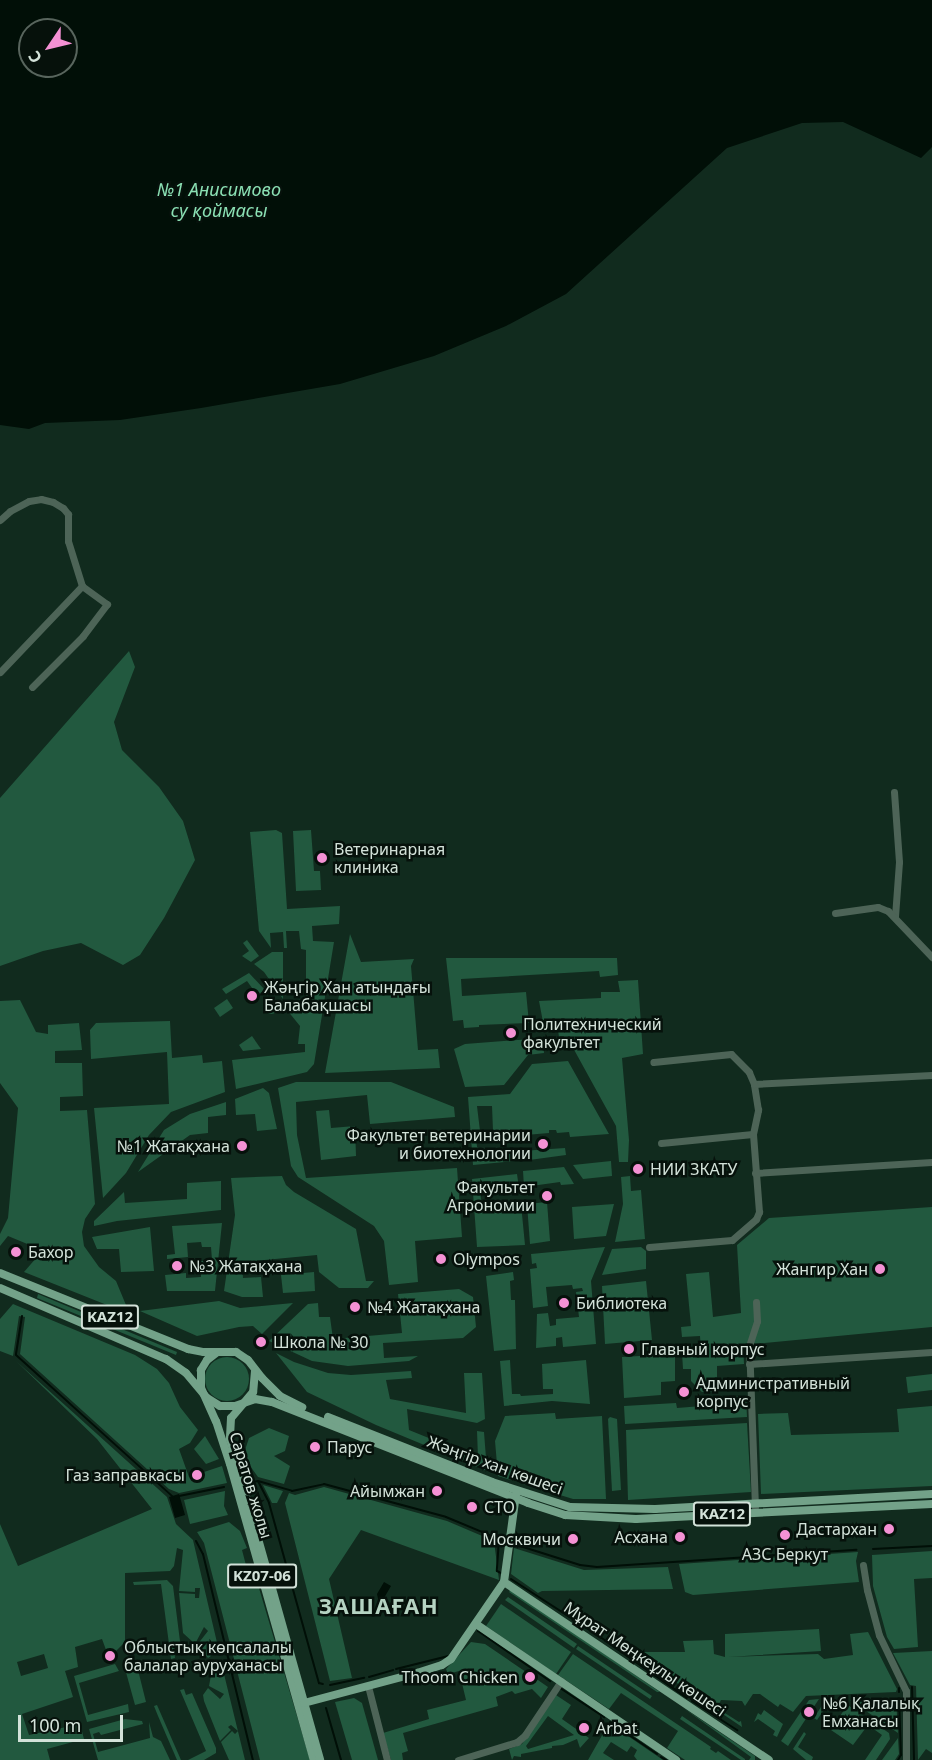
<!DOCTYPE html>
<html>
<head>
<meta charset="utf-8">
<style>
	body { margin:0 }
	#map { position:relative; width:932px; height:1760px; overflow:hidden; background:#112b1e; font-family:"Noto Sans",sans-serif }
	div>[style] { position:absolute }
	.green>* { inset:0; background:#22593f }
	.round { border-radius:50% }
	.water>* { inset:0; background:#010f07 }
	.stream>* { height:2px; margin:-1px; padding:0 1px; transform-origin:1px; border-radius:1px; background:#010f07 }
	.minor>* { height:7px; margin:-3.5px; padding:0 3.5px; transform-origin:3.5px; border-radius:3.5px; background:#4d6457 }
	.major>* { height:8px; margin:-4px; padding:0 4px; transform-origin:4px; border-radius:4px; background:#73a289 }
	.dots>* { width:16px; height:16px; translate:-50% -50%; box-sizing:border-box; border:3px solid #06110b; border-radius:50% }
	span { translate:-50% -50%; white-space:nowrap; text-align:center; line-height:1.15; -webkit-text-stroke:5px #06110b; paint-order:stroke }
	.shield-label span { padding:2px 4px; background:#06110b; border:2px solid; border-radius:4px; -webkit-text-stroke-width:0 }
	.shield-label { font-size:15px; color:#d3e2d9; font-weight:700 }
	.poi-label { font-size:16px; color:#d3e2d9 }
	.left { translate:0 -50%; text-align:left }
	.right { translate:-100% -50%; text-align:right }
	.street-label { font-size:16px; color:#d3e2d9 }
	.water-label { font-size:18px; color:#8be0b4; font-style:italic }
	.district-label { font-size:22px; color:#b5d3c2; font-weight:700; letter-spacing:1.5px }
	.north { position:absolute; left:18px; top:18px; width:60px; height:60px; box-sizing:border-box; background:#06110b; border:2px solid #58655d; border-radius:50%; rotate:235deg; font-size:16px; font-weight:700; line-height:24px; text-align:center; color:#d3e2d9 }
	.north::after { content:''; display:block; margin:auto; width:21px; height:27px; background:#f491d4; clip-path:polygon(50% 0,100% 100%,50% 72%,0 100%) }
	.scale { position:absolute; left:18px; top:1715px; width:105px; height:27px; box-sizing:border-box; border:3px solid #d3e2d9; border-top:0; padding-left:8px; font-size:18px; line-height:21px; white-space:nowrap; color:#d3e2d9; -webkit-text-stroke:4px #06110b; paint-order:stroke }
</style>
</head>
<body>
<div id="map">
	<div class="green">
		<div style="clip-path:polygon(129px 651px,135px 667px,114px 722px,122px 750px,159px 787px,183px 821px,195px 860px,164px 918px,140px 955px,123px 965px,81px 943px,43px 951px,0 966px,0 798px)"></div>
		<div style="clip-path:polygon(276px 830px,282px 833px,287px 909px,340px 906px,339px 924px,312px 926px,313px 941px,334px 942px,314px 1064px,307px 1072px,236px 1089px,232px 1060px,305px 1052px,305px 1044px,298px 1044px,300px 1026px,287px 1010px,287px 1003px,306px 1004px,306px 950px,301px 949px,299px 931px,286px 931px,287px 948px,284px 948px,283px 932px,270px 933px,271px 948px,259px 931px,250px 832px)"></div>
		<div style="clip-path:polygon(311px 830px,314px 871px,320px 871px,321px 890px,296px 891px,293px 831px)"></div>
		<div style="clip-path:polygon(350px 934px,361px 962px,414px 959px,411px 966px,418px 1050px,438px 1049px,440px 1068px,325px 1073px)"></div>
		<div style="clip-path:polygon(247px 940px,259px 956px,251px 962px,242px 956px,249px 951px,243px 943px)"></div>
		<div style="clip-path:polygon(272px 952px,283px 952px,283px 999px,264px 972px,254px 964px)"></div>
		<div style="clip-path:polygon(446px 958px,617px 958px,618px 975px,600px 977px,599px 971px,461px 979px,462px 996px,526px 992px,529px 1023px,479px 1025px,479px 1027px,464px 1028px,463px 1020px,453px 1021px)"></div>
		<div style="clip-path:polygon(249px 973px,265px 990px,257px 995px,247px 981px,226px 994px,222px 989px)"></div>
		<div style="clip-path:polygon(638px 980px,643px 1054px,622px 1058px,629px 1140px,628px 1162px,619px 1162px,616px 1126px,572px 1046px,560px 1045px,557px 1022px,543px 1022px,539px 1001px,601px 998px,601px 992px,620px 992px,618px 981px)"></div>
		<div style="clip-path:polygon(227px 999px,233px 1008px,220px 1017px,214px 1008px)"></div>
		<div style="clip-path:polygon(20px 1000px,36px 1032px,48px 1034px,48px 1025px,79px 1023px,82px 1050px,55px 1051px,55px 1063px,82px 1063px,83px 1096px,60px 1097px,60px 1111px,87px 1110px,95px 1204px,85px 1219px,82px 1232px,84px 1246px,99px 1267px,116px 1281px,126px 1305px,127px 1313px,24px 1272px,37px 1257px,37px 1248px,8px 1236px,0 1246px,0 1234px,8px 1218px,18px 1108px,0 1083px,0 1001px)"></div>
		<div class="round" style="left:264px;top:1000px;width:14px;height:14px"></div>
		<div style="clip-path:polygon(170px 1021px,172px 1058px,202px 1055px,203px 1063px,222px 1061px,225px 1092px,171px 1112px,149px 1135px,126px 1173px,103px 1198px,94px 1108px,169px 1104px,167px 1052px,91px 1059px,90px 1030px,96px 1023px)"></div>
		<div style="clip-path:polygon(252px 1036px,261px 1049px,243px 1051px,239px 1045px)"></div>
		<div style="clip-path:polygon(543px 1038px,544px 1053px,528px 1055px,504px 1085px,465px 1087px,454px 1049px,465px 1044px)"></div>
		<div style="clip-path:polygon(568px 1061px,609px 1134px,570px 1137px,569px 1132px,557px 1133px,556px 1130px,549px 1130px,549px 1133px,490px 1138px,490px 1132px,493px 1131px,492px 1106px,477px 1106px,480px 1131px,486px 1131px,487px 1138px,476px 1139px,478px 1154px,489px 1153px,490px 1157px,495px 1156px,496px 1153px,515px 1152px,516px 1161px,473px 1165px,468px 1097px,510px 1094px,532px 1064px)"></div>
		<div style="clip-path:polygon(296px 1082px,391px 1082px,454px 1107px,455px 1117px,370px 1124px,367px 1095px,296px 1102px,297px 1135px,306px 1178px,457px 1168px,462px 1237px,415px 1241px,418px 1282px,389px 1285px,384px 1241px,374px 1226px,298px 1177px,291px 1166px,278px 1088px)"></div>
		<div style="clip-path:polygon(263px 1088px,269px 1093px,277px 1129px,257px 1131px,255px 1114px,236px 1115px,235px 1099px)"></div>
		<div style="clip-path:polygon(226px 1102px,226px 1115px,208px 1117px,208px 1133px,190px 1135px,138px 1172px,164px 1130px,190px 1114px)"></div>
		<div style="clip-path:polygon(329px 1110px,331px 1128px,355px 1126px,356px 1156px,321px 1160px,316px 1111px)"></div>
		<div style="clip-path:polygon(565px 1148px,566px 1155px,522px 1161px,521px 1151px)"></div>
		<div style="clip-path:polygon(611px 1161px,612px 1176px,583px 1179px,573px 1165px)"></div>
		<div style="clip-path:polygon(564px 1167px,574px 1184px,561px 1185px,560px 1182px,524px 1187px,523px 1171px)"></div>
		<div style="clip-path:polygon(517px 1174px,519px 1188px,480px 1192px,482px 1207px,493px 1206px,494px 1209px,500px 1209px,500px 1206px,521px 1204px,525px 1245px,477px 1247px,472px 1179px)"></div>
		<div style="clip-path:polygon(282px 1176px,286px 1185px,294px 1192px,356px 1229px,366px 1281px,374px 1281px,368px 1288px,339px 1288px,319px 1272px,317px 1255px,242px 1262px,243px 1278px,261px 1277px,263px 1297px,242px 1297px,224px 1291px,235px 1215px,231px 1178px)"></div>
		<div style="clip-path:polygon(630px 1176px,631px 1191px,641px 1190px,645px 1239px,615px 1242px,623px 1204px,621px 1177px)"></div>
		<div style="clip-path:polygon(221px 1181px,221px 1210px,117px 1221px,94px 1226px,94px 1221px,124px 1192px,125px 1203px,187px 1199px,187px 1183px)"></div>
		<div style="clip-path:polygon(547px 1202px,550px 1241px,530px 1244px,527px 1204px)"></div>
		<div style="clip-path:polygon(614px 1204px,606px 1236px,574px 1239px,572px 1207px)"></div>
		<div style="clip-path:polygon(932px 1207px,932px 1327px,743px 1345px,744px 1364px,717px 1366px,717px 1392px,702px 1392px,691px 1381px,691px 1369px,683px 1369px,682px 1353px,701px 1352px,700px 1336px,682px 1337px,681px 1327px,691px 1326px,686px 1274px,709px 1272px,713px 1317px,741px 1313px,737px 1245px,769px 1218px)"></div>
		<div style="clip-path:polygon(222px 1223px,215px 1291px,167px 1291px,165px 1275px,186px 1273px,186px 1278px,201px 1277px,201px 1261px,212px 1260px,211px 1247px,202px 1247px,201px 1242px,187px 1243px,188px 1257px,167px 1259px,167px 1255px,175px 1254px,172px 1226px)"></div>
		<div style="clip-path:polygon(150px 1227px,154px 1271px,121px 1272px,119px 1249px,97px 1249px,92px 1237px)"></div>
		<div style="clip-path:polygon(605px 1247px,591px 1281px,596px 1344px,563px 1347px,562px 1337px,556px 1338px,556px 1346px,536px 1348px,537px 1314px,548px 1313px,550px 1326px,556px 1325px,556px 1319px,579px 1317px,576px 1292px,583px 1291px,582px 1288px,573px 1289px,572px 1285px,546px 1287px,548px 1306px,533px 1308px,530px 1269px,537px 1268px,536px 1263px,532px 1264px,531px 1254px)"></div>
		<div style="clip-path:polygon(641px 1247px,646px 1251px,646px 1269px,602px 1275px,612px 1249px)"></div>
		<div style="clip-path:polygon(314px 1272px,315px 1291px,283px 1293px,281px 1275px)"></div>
		<div style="clip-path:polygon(513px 1272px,514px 1280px,510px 1281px,511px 1300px,515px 1300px,516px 1349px,494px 1351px,486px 1276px)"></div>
		<div style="clip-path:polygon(646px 1281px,652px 1340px,605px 1344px,602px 1286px)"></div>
		<div style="clip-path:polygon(459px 1289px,473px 1297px,476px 1327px,463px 1338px,383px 1343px,384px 1358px,418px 1356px,409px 1361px,348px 1366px,312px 1361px,269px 1341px,308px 1304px,318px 1303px,319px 1317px,330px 1317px,333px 1339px,402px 1333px,398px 1294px)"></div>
		<div style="clip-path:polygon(38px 1294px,177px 1352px,176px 1355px,37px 1298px)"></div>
		<div style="clip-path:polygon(219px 1301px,240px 1308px,293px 1303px,262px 1334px,253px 1326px,239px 1327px,197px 1336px,140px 1311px)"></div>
		<div style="clip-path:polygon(13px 1304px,135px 1355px,157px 1369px,169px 1383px,180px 1407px,198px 1430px,190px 1443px,179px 1449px,189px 1477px,194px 1475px,196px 1480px,202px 1478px,201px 1473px,222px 1466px,227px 1483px,179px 1493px,169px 1489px,20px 1354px,25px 1317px,19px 1316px,13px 1356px,0 1351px,0 1319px)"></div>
		<div style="clip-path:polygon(276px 1353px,294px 1362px,328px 1373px,351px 1375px,411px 1371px,412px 1378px,386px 1380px,390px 1399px,466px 1413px,464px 1373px,482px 1373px,485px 1419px,477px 1423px,407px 1409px,409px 1430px,478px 1458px,477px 1431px,484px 1432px,487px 1471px,376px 1425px,307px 1392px)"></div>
		<div style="clip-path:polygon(675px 1354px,675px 1381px,661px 1382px,661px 1395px,624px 1398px,622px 1357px)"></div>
		<div class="round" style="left:205px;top:1357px;width:44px;height:44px"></div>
		<div style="clip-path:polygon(510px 1360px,512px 1394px,520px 1394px,521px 1396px,553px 1394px,553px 1389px,543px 1389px,542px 1364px,586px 1360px,590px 1404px,552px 1401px,504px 1406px,500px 1361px)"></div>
		<div style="clip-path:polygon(evenodd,16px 1361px,167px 1497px,176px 1524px,193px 1540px,219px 1651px,208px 1658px,197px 1645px,208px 1631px,204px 1627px,195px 1644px,183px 1633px,179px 1593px,195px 1594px,195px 1598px,199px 1598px,200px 1588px,195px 1588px,195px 1592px,179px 1591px,183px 1550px,177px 1548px,174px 1566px,170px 1571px,125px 1573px,125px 1642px,109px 1658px,102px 1639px,75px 1647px,78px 1667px,65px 1671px,73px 1697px,22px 1714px,29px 1735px,80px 1724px,84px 1739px,47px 1749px,50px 1760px,0 1760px,0 1524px,18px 1566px,152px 1509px,97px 1439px,16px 1361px,44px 1654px,48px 1668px,21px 1676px,17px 1662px,44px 1654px)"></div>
		<div style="clip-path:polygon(932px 1374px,932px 1390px,908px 1393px,906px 1377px)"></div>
		<div style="clip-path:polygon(746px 1396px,747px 1417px,625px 1424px,624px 1406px,676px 1403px,677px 1408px,702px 1406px,702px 1397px)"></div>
		<div style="clip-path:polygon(932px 1406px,932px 1486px,761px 1494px,758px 1414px,788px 1413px,791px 1435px,899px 1432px,897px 1409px)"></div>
		<div style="clip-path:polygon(555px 1413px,556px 1419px,602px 1416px,606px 1499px,573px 1499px,498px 1476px,495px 1441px,505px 1416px)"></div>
		<div style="clip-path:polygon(610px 1417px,617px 1419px,621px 1490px,612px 1491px,608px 1419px)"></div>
		<div style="clip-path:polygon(747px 1423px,751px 1492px,628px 1500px,626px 1430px)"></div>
		<div style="clip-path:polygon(269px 1428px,289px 1436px,285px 1451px,274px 1456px,290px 1466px,284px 1484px,258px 1477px,243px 1456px,249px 1438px)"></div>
		<div style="clip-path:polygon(205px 1436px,219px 1459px,206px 1464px,194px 1449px)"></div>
		<div style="clip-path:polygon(263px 1485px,283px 1491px,277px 1503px,272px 1503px)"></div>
		<div style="clip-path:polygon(324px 1487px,447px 1521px,494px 1541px,499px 1580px,361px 1530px,329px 1579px,352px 1678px,330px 1681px,285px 1503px,289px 1493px,295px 1495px)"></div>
		<div style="clip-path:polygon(225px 1491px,224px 1506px,228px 1515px,190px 1524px,184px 1500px)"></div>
		<div style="clip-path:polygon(229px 1522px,240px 1531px,247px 1548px,242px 1550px,247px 1569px,253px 1568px,310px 1760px,260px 1760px,204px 1543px,197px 1532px)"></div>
		<div style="clip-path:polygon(514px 1548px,584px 1570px,668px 1567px,673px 1589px,542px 1591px,538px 1593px,511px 1574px)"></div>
		<div style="clip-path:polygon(932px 1551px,932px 1578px,914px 1579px,918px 1647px,894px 1649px,887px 1637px,873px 1586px,872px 1555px)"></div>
		<div style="clip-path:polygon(858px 1552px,856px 1561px,859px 1582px,693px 1595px,685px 1592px,679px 1564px)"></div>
		<div style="clip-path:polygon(167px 1580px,173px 1586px,181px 1649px,174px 1650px,175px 1658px,171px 1659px,161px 1584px,134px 1585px,133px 1582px)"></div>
		<div style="clip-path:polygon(511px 1590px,660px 1692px,657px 1692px,509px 1592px)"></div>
		<div style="clip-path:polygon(508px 1597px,577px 1644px,574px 1648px,505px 1600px)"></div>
		<div style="clip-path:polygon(501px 1604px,571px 1652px,556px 1674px,486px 1626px)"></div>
		<div style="clip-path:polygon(819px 1629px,821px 1651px,728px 1657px,818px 1654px,824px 1659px,853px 1655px,850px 1634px,868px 1632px,897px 1689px,896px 1692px,806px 1696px,793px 1712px,780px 1704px,778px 1707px,760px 1694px,753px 1694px,745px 1706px,742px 1701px,721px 1700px,717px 1708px,739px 1722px,741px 1721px,742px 1727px,631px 1652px,685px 1652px,683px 1641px,713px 1640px,714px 1654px,725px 1657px,725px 1634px)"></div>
		<div style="clip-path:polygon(471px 1642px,485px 1644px,526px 1672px,523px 1677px,532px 1683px,535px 1678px,548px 1687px,541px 1698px,532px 1689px,515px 1694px,512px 1691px,496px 1697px,498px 1706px,403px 1733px,408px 1751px,402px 1753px,403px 1760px,391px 1760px,383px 1733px,429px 1719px,427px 1710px,466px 1700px,459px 1671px,448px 1674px,446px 1669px)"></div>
		<div style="clip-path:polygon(578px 1646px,652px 1696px,650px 1699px,576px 1649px)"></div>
		<div style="clip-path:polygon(932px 1651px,932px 1753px,926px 1749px,918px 1760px,916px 1686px,910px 1685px,893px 1653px)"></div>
		<div style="clip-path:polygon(573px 1654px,711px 1747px,710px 1749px,716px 1753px,718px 1751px,731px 1760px,685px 1760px,667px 1748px,678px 1731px,621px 1693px,609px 1709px,558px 1675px)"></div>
		<div style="clip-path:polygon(136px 1662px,146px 1702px,135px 1705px,124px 1665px)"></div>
		<div style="clip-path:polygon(115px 1664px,119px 1671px,79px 1683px,88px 1715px,128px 1704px,129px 1712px,87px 1722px,74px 1676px)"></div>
		<div style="clip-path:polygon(212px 1670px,223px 1670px,245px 1760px,229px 1760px,221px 1742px,232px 1731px,235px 1734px,238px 1731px,231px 1725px,228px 1727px,231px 1730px,220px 1741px,204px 1701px,203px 1695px,208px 1688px,220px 1699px,224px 1694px,209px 1686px)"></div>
		<div style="clip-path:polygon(184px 1689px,186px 1695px,192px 1693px,216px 1748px,216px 1753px,204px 1760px,188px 1760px,206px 1751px,180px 1690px)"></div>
		<div style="clip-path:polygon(evenodd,556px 1695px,571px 1705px,562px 1719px,589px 1738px,580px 1748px,577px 1739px,563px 1745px,552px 1746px,552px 1748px,521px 1754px,521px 1757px,514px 1756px,512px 1760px,509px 1749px,522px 1744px,556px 1695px,548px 1716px,574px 1735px,528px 1749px,526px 1746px,548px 1716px)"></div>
		<div style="clip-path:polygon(354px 1698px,362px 1703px,378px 1760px,352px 1760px,335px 1702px)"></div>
		<div style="clip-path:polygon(890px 1698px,896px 1698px,898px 1733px,850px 1700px,875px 1699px,876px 1712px,891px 1711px)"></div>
		<div style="clip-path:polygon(819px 1699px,788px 1746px,781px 1741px,809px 1700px)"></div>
		<div style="clip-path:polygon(826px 1699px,839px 1699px,889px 1733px,890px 1739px,876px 1760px,865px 1760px,882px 1735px,868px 1725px,853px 1745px,831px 1730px,844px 1710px,830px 1701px,817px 1720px,814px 1718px)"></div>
		<div style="clip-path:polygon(157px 1705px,181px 1760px,177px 1760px,158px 1716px,154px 1706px)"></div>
		<div style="clip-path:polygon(682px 1707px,755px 1756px,755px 1760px,749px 1760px,751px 1757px)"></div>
		<div style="clip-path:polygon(764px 1710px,783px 1724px,777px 1737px,773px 1735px,775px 1731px,758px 1719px,754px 1722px,758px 1713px,761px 1715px)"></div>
		<div style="clip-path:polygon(682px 1716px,745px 1759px,745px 1760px,741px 1760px,680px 1719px)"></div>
		<div style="clip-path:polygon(125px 1719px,142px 1721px,143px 1724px,101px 1735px,99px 1732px,93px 1734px,98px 1752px,150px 1738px,149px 1722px,153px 1737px,161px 1741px,170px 1760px,98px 1760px,89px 1729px)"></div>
		<div style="clip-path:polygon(609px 1723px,663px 1760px,637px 1760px,634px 1756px,637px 1750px,631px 1746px,627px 1752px,611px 1742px,603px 1753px,614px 1760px,588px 1760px)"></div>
		<div style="clip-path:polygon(804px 1732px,806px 1734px,798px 1747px,813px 1757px,812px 1760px,806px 1760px,793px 1749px)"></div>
		<div style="clip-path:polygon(898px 1738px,899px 1754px,895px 1760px,882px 1760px)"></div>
	</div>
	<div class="water">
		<div style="clip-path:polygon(evenodd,0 0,932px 0,932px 147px,921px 158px,843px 122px,802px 123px,727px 148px,566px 294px,506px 326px,434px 356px,340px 384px,201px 408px,120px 420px,45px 423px,29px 429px,0 425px,0 0,30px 30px,66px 30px,66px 66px,30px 66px,30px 30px)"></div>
		<div style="clip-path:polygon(179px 1494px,185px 1515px,175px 1518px,169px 1497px)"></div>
		<div style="clip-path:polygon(384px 1582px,391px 1586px,384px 1598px,386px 1607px,380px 1608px,377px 1594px)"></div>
	</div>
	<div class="stream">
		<div style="left:22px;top:1316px;width:39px;rotate:99deg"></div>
		<div style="left:16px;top:1355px;width:212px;rotate:42.1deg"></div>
		<div style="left:258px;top:1481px;width:35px;rotate:16deg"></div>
		<div style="left:292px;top:1491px;width:33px;rotate:-12deg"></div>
		<div style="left:324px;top:1484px;width:126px;rotate:15.1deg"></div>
		<div style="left:446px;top:1517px;width:57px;rotate:22.5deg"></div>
		<div style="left:499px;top:1539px;width:32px;rotate:94deg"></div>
		<div style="left:497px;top:1571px;width:4px;rotate:27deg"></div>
		<div style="left:252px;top:1482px;width:6px;rotate:-9deg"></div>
		<div style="left:258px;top:1481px;width:25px;rotate:63deg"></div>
		<div style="left:269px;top:1503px;width:187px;rotate:74.5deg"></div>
		<div style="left:319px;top:1683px;width:4px;rotate:14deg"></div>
		<div style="left:179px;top:1496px;width:46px;rotate:-11.3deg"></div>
		<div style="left:196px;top:1541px;width:15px;rotate:62deg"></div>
		<div style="left:203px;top:1554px;width:212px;rotate:76.4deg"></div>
		<div style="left:520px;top:1546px;width:63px;rotate:17.6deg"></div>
		<div style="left:580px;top:1565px;width:17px;rotate:7deg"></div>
		<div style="left:597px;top:1567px;width:260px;rotate:-3.8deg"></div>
		<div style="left:873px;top:1549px;width:59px;rotate:-2.9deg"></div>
		<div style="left:511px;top:1579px;width:101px;rotate:32.9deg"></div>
		<div style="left:596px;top:1634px;width:111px;rotate:35.1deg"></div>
		<div style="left:478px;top:1631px;width:88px;rotate:34.8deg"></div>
		<div style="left:396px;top:1669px;width:54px;rotate:-14deg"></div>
		<div style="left:369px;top:1677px;width:25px;rotate:-16deg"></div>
		<div style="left:330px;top:1685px;width:35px;rotate:-12deg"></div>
		<div style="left:912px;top:1687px;width:73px;rotate:88.4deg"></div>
		<div style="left:560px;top:1688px;width:53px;rotate:33.4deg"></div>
		<div style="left:899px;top:1688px;width:4px;rotate:90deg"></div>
		<div style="left:692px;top:1701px;width:54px;rotate:32.8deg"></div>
		<div style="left:326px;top:1708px;width:54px;rotate:73.9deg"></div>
		<div style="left:610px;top:1722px;width:57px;rotate:34.2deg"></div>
		<div style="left:661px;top:1757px;width:6px;rotate:31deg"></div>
		<div style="left:898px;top:1760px;width:6px;rotate:-59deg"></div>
		<div style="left:901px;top:1755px;width:56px;rotate:-92deg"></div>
	</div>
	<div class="minor">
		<div style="left:0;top:520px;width:13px;rotate:-42deg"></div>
		<div style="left:10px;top:511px;width:21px;rotate:-28deg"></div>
		<div style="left:29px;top:501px;width:12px;rotate:-9deg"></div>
		<div style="left:41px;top:499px;width:12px;rotate:14deg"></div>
		<div style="left:53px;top:502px;width:12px;rotate:31deg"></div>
		<div style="left:63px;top:508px;width:8px;rotate:50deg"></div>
		<div style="left:68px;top:514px;width:27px;rotate:90deg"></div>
		<div style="left:68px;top:541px;width:47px;rotate:72.7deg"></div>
		<div style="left:82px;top:586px;width:31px;rotate:36deg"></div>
		<div style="left:107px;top:604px;width:40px;rotate:127deg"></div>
		<div style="left:83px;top:636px;width:72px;rotate:135deg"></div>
		<div style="left:0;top:672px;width:119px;rotate:-46.4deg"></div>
		<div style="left:894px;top:792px;width:70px;rotate:85.9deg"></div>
		<div style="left:899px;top:862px;width:55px;rotate:94.2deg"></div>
		<div style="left:835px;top:913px;width:43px;rotate:-7.9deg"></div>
		<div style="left:878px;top:907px;width:11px;rotate:22deg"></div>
		<div style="left:888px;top:911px;width:64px;rotate:46.3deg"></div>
		<div style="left:754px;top:1084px;width:178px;rotate:-2.9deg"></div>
		<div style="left:661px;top:1143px;width:92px;rotate:-5.6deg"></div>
		<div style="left:755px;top:1173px;width:177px;rotate:-3.6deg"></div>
		<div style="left:649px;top:1247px;width:83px;rotate:-4.8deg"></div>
		<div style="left:732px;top:1240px;width:32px;rotate:-41deg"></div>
		<div style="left:756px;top:1219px;width:8px;rotate:-67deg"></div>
		<div style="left:759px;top:1212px;width:78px;rotate:-94.4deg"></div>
		<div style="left:753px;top:1134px;width:25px;rotate:-78deg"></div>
		<div style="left:758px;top:1110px;width:26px;rotate:-99deg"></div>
		<div style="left:754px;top:1084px;width:13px;rotate:-113deg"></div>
		<div style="left:749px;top:1072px;width:25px;rotate:-135deg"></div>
		<div style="left:731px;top:1054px;width:78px;rotate:174.1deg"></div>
		<div style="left:749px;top:1364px;width:183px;rotate:-3.8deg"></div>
		<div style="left:755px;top:1507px;width:161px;rotate:-92.1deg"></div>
		<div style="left:749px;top:1346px;width:26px;rotate:-72deg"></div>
		<div style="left:757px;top:1321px;width:19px;rotate:-93deg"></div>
		<div style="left:863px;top:1565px;width:25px;rotate:81deg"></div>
		<div style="left:867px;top:1590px;width:47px;rotate:75.1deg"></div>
		<div style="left:879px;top:1635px;width:62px;rotate:64.3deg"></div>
		<div style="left:906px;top:1691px;width:69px;rotate:90deg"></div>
		<div style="left:368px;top:1686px;width:76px;rotate:75.6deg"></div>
		<div style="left:458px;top:1760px;width:62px;rotate:-17deg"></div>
		<div style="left:517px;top:1742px;width:11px;rotate:-41deg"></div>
		<div style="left:525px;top:1735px;width:65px;rotate:-56.3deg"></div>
	</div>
	<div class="major">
		<div style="left:0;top:1273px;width:203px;rotate:22deg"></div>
		<div style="left:188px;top:1349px;width:16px;rotate:11deg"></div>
		<div style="left:204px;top:1352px;width:32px"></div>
		<div style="left:236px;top:1352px;width:14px;rotate:34deg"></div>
		<div style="left:248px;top:1360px;width:23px;rotate:52deg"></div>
		<div style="left:262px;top:1378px;width:25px;rotate:45deg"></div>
		<div style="left:280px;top:1396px;width:25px;rotate:27deg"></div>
		<div style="left:0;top:1288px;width:181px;rotate:23.2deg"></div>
		<div style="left:166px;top:1359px;width:24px;rotate:35deg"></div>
		<div style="left:186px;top:1373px;width:33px;rotate:50deg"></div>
		<div style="left:207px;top:1398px;width:15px;rotate:32deg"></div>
		<div style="left:220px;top:1406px;width:15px"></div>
		<div style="left:235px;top:1406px;width:21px;rotate:-19deg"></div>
		<div style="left:255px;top:1399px;width:17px;rotate:10deg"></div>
		<div style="left:272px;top:1402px;width:275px;rotate:21.5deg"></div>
		<div style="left:528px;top:1503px;width:39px;rotate:18deg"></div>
		<div style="left:565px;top:1515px;width:71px;rotate:3.2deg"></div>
		<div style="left:636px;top:1519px;width:296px;rotate:-2.9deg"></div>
		<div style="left:216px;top:1353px;width:11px;rotate:142deg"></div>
		<div style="left:207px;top:1360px;width:12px;rotate:121deg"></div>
		<div style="left:201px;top:1370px;width:18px;rotate:90deg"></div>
		<div style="left:201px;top:1388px;width:36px;rotate:66deg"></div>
		<div style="left:216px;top:1421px;width:45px;rotate:72deg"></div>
		<div style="left:230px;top:1464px;width:308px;rotate:74.2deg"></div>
		<div style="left:255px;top:1371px;width:21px;rotate:95deg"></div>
		<div style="left:253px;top:1392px;width:34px;rotate:130deg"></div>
		<div style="left:231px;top:1418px;width:21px;rotate:93deg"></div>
		<div style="left:230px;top:1439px;width:333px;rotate:74.3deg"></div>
		<div style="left:328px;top:1417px;width:176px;rotate:21.6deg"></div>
		<div style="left:492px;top:1482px;width:82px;rotate:17.8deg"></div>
		<div style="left:570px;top:1507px;width:85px;rotate:1.3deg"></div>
		<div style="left:655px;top:1509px;width:277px;rotate:-3.1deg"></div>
		<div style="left:504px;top:1582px;width:319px;rotate:33.9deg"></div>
		<div style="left:476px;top:1624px;width:242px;rotate:34.2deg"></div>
		<div style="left:304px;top:1703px;width:117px;rotate:-14.9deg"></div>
		<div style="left:417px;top:1673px;width:26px;rotate:-18deg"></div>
		<div style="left:442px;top:1665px;width:11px;rotate:-34deg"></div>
		<div style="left:451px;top:1659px;width:93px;rotate:-55.5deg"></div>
		<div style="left:504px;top:1582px;width:89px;rotate:-82.2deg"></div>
	</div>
	<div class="dots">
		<div style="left:322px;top:858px;background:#f491d4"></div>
		<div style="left:252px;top:996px;background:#f491d4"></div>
		<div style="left:511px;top:1033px;background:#f491d4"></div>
		<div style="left:543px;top:1144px;background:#f491d4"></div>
		<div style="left:242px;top:1146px;background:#f491d4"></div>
		<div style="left:638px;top:1169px;background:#f491d4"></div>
		<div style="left:547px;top:1196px;background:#f491d4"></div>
		<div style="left:16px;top:1252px;background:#f491d4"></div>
		<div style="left:441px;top:1259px;background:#f491d4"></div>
		<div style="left:177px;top:1266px;background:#f491d4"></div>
		<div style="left:880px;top:1269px;background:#f491d4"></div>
		<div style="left:564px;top:1303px;background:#f491d4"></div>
		<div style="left:355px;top:1307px;background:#f491d4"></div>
		<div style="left:261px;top:1342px;background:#f491d4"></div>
		<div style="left:629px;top:1349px;background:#f491d4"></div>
		<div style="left:684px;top:1392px;background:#f491d4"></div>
		<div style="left:315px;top:1447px;background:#f491d4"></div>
		<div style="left:197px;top:1475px;background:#f491d4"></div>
		<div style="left:437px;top:1491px;background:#f491d4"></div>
		<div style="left:472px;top:1507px;background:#f491d4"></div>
		<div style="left:889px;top:1529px;background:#f491d4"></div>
		<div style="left:785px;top:1535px;background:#f491d4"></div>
		<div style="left:680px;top:1537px;background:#f491d4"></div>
		<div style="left:573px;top:1539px;background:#f491d4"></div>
		<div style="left:110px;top:1656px;background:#f491d4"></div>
		<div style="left:530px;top:1677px;background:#f491d4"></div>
		<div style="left:809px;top:1712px;background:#f491d4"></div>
		<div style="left:584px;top:1728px;background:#f491d4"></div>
	</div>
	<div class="shield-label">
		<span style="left:110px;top:1317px">KAZ12</span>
		<span style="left:722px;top:1514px">KAZ12</span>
		<span style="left:262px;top:1576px">KZ07-06</span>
	</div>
	<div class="poi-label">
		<span class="left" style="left:334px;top:858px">Ветеринарная<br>клиника</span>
		<span class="left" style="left:264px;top:996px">Жәңгір Хан атындағы<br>Балабақшасы</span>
		<span class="left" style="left:523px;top:1033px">Политехнический<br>факультет</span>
		<span class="right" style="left:531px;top:1144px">Факультет ветеринарии<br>и биотехнологии</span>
		<span class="right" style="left:230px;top:1146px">№1 Жатақхана</span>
		<span class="left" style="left:650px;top:1169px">НИИ ЗКАТУ</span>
		<span class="right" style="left:535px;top:1196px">Факультет<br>Агрономии</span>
		<span class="left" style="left:28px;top:1252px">Бахор</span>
		<span class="left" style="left:453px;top:1259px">Olympos</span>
		<span class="left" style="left:189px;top:1266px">№3 Жатақхана</span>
		<span class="right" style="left:868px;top:1269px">Жангир Хан</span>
		<span class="left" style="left:576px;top:1303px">Библиотека</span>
		<span class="left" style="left:367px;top:1307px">№4 Жатақхана</span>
		<span class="left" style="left:273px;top:1342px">Школа № 30</span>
		<span class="left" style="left:641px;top:1349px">Главный корпус</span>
		<span class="left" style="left:696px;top:1392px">Административный<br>корпус</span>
		<span class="left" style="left:327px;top:1447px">Парус</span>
		<span class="right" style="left:185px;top:1475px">Газ заправкасы</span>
		<span class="right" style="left:425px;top:1491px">Айымжан</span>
		<span class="left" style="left:484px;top:1507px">СТО</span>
		<span class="right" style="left:877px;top:1529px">Дастархан</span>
		<span class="right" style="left:668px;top:1537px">Асхана</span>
		<span class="right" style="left:561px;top:1539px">Москвичи</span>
		<span style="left:785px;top:1554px">АЗС Беркут</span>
		<span class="left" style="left:124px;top:1656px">Облыстық көпсалалы<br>балалар ауруханасы</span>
		<span class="right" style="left:518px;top:1677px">Thoom Chicken</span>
		<span class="left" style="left:822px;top:1712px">№6 Қалалық<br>Емханасы</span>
		<span class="left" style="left:596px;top:1728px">Arbat</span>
	</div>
	<div class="street-label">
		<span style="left:495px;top:1465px;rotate:20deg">Жәңгір хан көшесі</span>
		<span style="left:251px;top:1485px;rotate:73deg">Саратов жолы</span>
		<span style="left:645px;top:1659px;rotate:34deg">Мұрат Мөңкеұлы көшесі</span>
	</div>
	<div class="water-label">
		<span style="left:219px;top:200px">№1 Анисимово<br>су қоймасы</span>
	</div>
	<div class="district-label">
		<span style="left:379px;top:1606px">ЗАШАҒАН</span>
	</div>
	<div class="north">С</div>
	<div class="scale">100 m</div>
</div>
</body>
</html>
